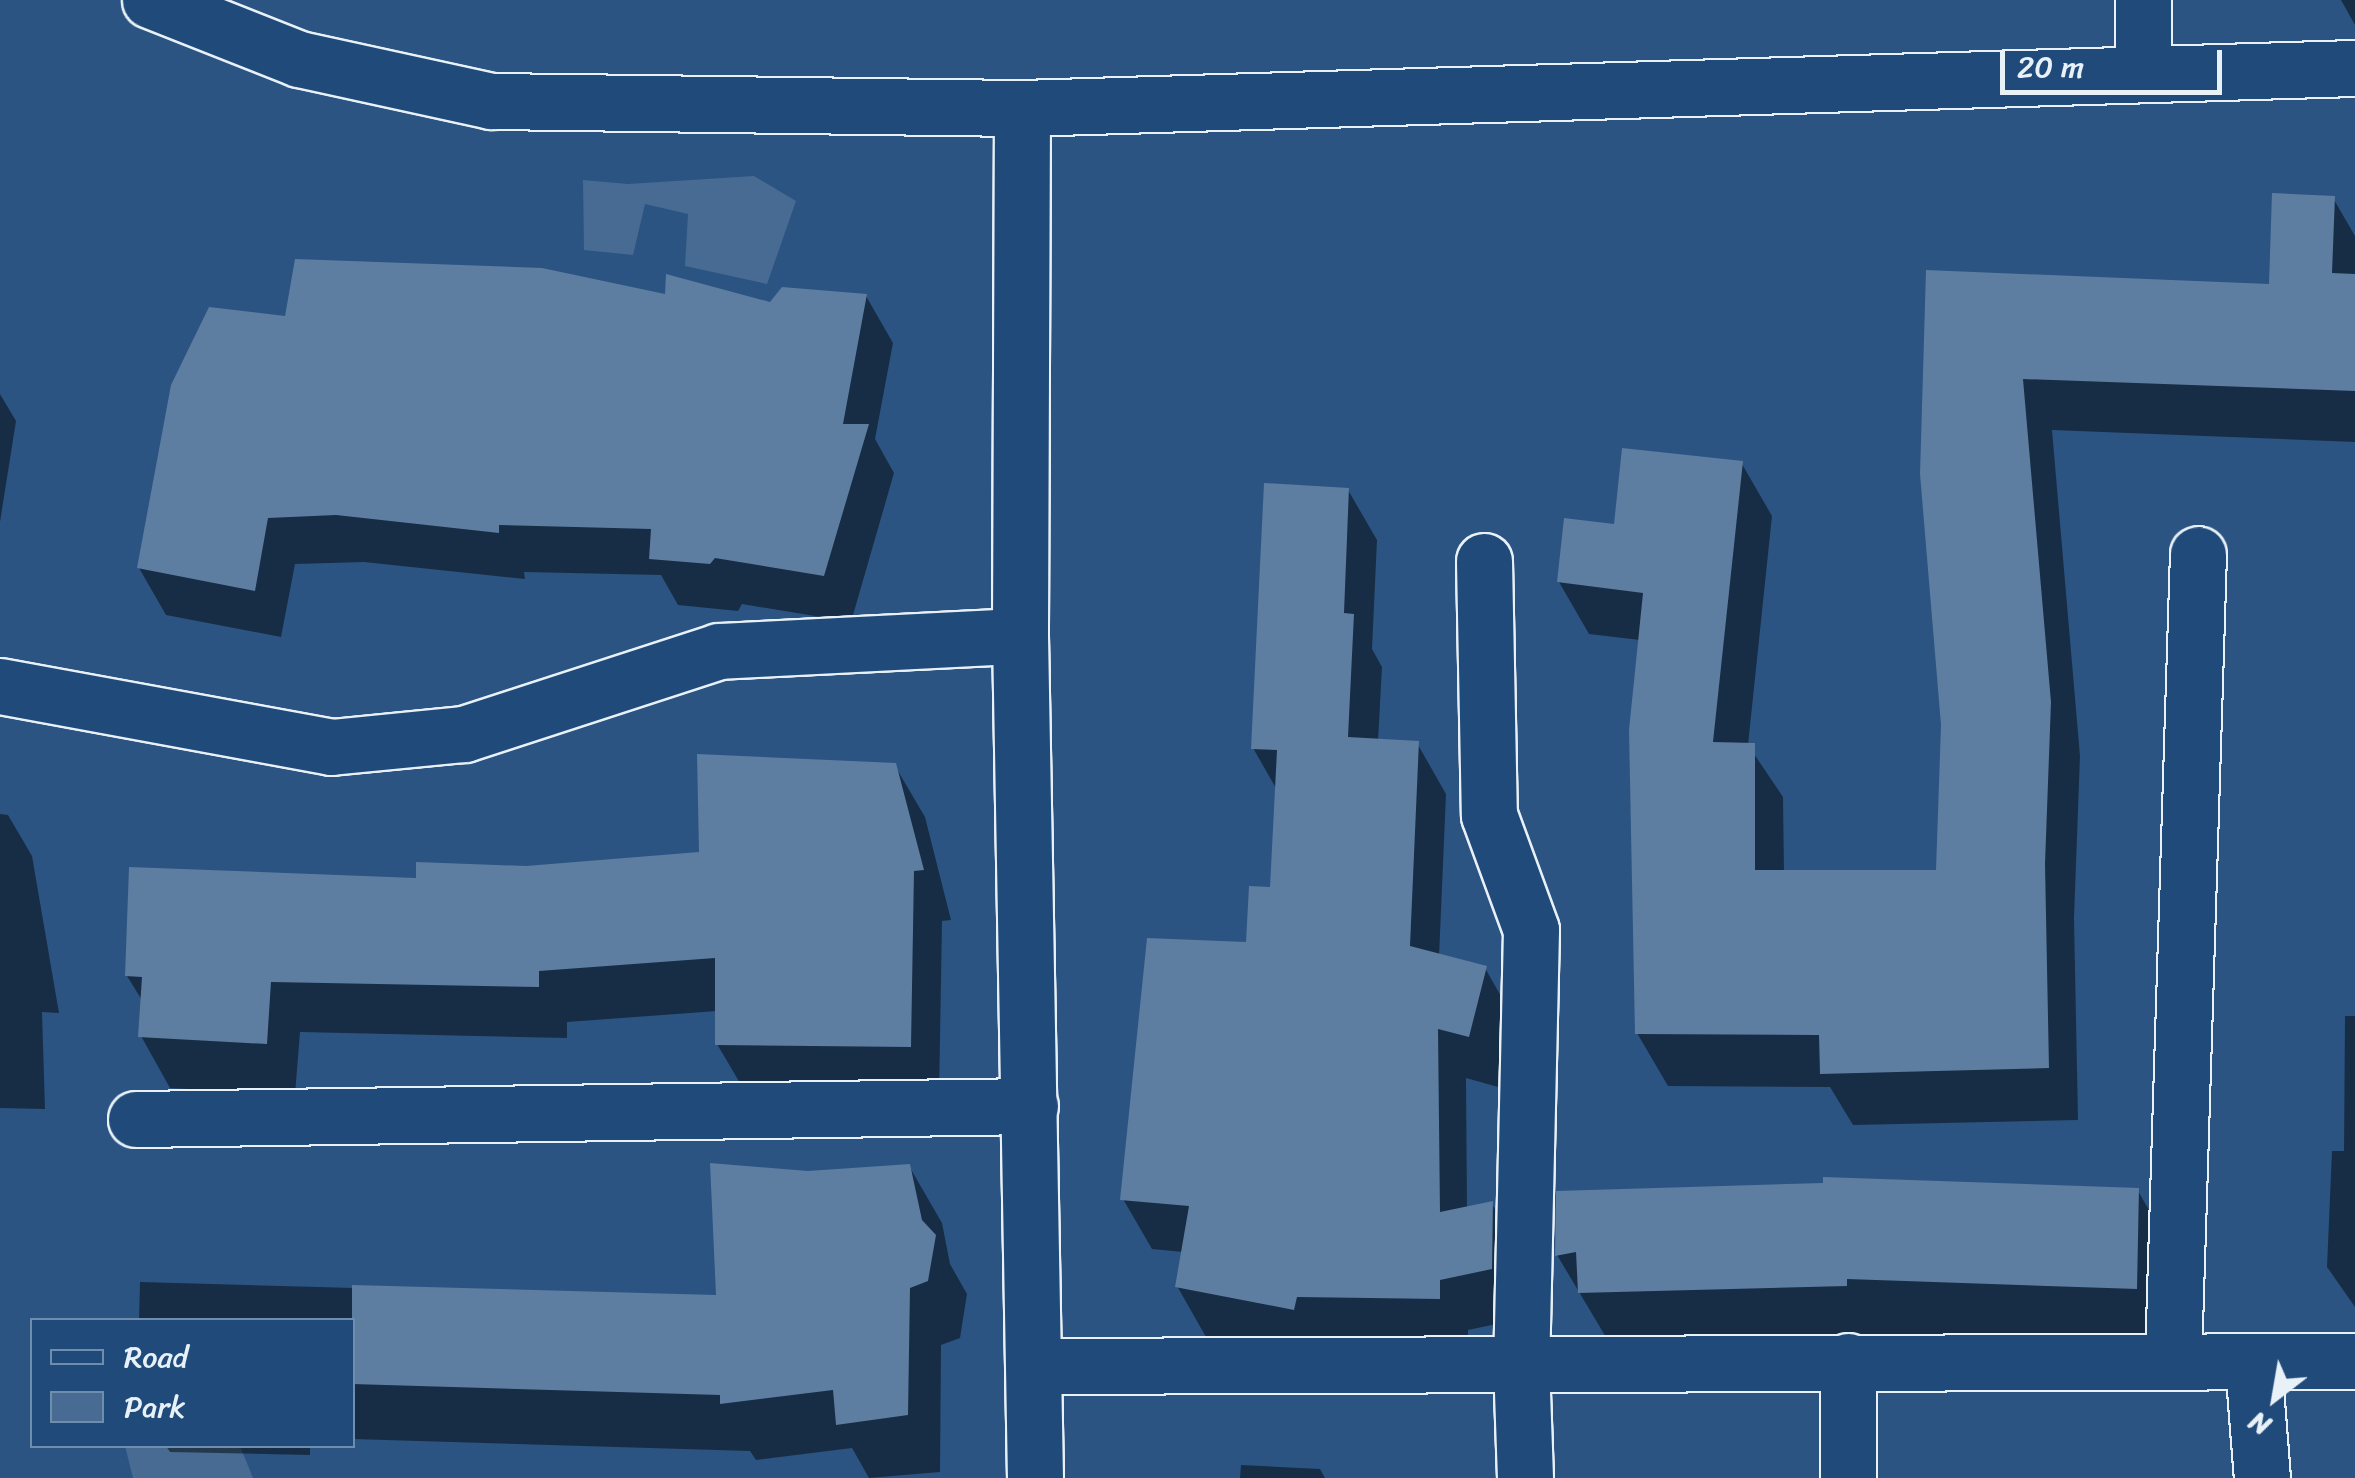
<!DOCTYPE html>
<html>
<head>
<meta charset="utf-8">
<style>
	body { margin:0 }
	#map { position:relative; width:2355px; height:1478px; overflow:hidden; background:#2b5482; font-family:Sriracha,sans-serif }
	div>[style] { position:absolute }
	.green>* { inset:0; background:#476b93 }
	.shadow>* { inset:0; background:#0007 }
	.building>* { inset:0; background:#5d7da1 }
	.roads { filter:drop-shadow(2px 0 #e8f1f8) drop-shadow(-2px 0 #e8f1f8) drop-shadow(0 2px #e8f1f8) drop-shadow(0 -2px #e8f1f8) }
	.street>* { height:55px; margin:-27.5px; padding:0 27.5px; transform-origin:27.5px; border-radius:27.5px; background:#1f4a7a }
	span { translate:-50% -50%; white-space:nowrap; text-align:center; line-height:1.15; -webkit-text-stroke:8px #1f4a7a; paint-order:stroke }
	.legend { position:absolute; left:30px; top:1318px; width:325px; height:130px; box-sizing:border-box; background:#1f4a7a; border:2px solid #6f8dac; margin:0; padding:12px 18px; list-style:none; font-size:30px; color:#e8f1f8 }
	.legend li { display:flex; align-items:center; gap:20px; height:50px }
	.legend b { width:50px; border:2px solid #6f8dac }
	.north { position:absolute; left:2225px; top:1348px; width:100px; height:100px; -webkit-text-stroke:8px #1f4a7a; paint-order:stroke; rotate:211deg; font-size:28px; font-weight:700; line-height:40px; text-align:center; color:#e8f1f8 }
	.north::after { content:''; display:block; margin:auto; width:35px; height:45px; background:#e8f1f8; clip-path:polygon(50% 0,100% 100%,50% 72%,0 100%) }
	.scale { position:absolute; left:2000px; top:50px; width:222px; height:45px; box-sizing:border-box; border:5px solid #e8f1f8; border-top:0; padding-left:12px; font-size:30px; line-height:35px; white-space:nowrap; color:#e8f1f8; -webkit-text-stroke:8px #1f4a7a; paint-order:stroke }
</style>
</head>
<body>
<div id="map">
	<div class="green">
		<div style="clip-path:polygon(754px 176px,796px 201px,767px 284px,685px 266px,688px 214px,645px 204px,633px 255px,584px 250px,583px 180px,628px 184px)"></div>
		<div style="clip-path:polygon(125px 1446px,240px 1446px,253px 1478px,133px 1478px)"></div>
	</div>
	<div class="shadow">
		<div style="clip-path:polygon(2341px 0,2355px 0,2355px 25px)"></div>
		<div style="clip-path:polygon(2333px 198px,2355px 236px,2355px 442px,2052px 430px,2080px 756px,2074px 918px,2078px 1120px,1853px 1125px,1830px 1087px,1668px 1086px,1637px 1033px,1640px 640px,1589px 634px,1559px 582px,1617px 527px,1742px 464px,1772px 516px,1748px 745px,1783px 797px,1784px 872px,1938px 873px,1944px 725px,1929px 272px,2271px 286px)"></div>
		<div style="clip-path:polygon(866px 296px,893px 343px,875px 439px,894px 473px,851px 622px,742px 604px,738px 611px,678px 605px,661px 575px,524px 572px,525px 579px,364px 562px,295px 564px,281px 637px,166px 615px,139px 568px,287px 318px,667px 297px,771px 305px)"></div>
		<div style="clip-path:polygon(0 394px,16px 421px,0 522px)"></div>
		<div style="clip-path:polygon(1348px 490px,1377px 540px,1372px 649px,1382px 667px,1378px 741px,1417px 743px,1446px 794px,1439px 957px,1485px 968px,1514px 1019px,1498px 1087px,1466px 1078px,1467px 1209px,1492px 1204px,1521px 1254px,1520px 1319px,1468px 1330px,1468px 1349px,1322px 1359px,1206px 1337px,1177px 1286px,1183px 1252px,1152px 1249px,1123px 1199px,1272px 890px,1277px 790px,1253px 748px)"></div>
		<div style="clip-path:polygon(895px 766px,925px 817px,951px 920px,942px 921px,939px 1097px,747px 1095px,717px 1044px,717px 1011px,567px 1022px,567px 1038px,300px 1032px,295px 1095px,170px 1088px,141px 1036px,143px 1002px,127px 976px,418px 880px,702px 854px)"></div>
		<div style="clip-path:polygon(0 814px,8px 815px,32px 856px,59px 1013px,42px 1012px,45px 1109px,0 1108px)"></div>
		<div style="clip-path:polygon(2345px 1016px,2355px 1016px,2355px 1307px,2327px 1267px,2332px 1151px,2344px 1151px)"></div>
		<div style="clip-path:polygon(909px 1166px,942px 1223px,950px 1264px,967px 1294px,960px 1338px,941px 1345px,940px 1472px,869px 1478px,852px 1448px,756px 1460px,750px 1451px,352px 1439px,352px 1320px,139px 1320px,140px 1282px,718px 1298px,808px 1173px)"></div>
		<div style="clip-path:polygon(1826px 1186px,2138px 1191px,2171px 1248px,2169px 1345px,1613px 1349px,1557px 1255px)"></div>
		<div style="clip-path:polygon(166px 1446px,310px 1446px,310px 1455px,170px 1452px)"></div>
		<div style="clip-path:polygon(1241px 1465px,1320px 1469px,1325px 1478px,1240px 1478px)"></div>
	</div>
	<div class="building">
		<div style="clip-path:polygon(2272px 193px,2335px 196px,2332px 273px,2355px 274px,2355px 391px,2023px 379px,2051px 702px,2045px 864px,2049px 1068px,1820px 1074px,1819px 1035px,1635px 1034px,1629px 730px,1643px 593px,1557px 582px,1564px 518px,1614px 524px,1622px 448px,1743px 461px,1713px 742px,1755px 743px,1755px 870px,1936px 870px,1941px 725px,1920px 474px,1926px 270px,2269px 284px)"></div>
		<div style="clip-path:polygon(295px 259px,542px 268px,665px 294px,666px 274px,770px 302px,782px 287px,867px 294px,843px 424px,869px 424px,824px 576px,715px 558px,710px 564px,649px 559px,651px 529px,499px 525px,499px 533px,336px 515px,268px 518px,255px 591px,137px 568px,171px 385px,209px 307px,285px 316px)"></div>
		<div style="clip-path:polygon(1264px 483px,1349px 488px,1344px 613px,1354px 614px,1348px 737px,1419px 741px,1410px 946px,1487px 966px,1469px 1037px,1438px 1029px,1440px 1212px,1493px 1201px,1492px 1269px,1440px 1280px,1440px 1299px,1297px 1297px,1294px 1310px,1175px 1287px,1189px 1206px,1120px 1200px,1147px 938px,1246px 942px,1249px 886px,1270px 887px,1277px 750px,1251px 749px)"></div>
		<div style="clip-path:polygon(697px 754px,896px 763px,924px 870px,914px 871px,911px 1047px,715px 1045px,715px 958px,539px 971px,539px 987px,271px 982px,267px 1044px,138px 1037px,142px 977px,125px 976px,129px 867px,416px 878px,416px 862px,526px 866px,699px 852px)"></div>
		<div style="clip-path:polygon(710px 1163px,808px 1171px,910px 1164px,922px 1220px,936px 1235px,928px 1281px,910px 1288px,908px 1415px,836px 1425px,833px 1390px,720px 1404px,720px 1395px,352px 1384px,352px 1285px,716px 1295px)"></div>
		<div style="clip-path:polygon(1823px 1177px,2139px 1188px,2137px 1289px,1847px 1279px,1847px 1286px,1578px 1293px,1576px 1252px,1555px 1256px,1556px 1191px,1823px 1183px)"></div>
	</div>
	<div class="roads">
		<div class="street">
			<div style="left:150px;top:0;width:160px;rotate:21.6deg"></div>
			<div style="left:299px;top:59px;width:197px;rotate:12.3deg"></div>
			<div style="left:491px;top:101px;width:531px;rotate:0.76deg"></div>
			<div style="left:1022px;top:108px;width:1334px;rotate:-1.72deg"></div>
			<div style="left:2143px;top:0;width:70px;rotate:90deg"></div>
			<div style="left:1022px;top:108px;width:528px;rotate:90.22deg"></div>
			<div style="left:1020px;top:636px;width:842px;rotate:88.98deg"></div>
			<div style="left:1484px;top:561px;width:254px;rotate:88.9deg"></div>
			<div style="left:1489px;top:815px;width:122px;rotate:69.9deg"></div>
			<div style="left:1531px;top:930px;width:433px;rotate:91.3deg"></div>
			<div style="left:1521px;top:1363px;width:115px;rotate:88deg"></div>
			<div style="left:0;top:686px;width:337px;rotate:10.4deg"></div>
			<div style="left:331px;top:747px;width:134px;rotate:-5.6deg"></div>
			<div style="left:464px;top:734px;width:268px;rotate:-18deg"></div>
			<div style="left:719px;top:651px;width:301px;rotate:-2.9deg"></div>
			<div style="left:136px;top:1119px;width:894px;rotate:-0.83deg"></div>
			<div style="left:2173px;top:1357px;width:803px;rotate:-88.22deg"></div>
			<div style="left:2253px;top:1364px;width:114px;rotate:85.5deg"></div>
			<div style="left:1036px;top:1366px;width:1319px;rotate:-0.22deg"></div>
			<div style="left:1848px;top:1478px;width:117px;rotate:-90deg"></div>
		</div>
	</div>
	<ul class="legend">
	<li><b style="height:12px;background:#1f4a7a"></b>Road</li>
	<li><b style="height:28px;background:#476b93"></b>Park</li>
	</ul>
	<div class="north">N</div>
	<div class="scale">20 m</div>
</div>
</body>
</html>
